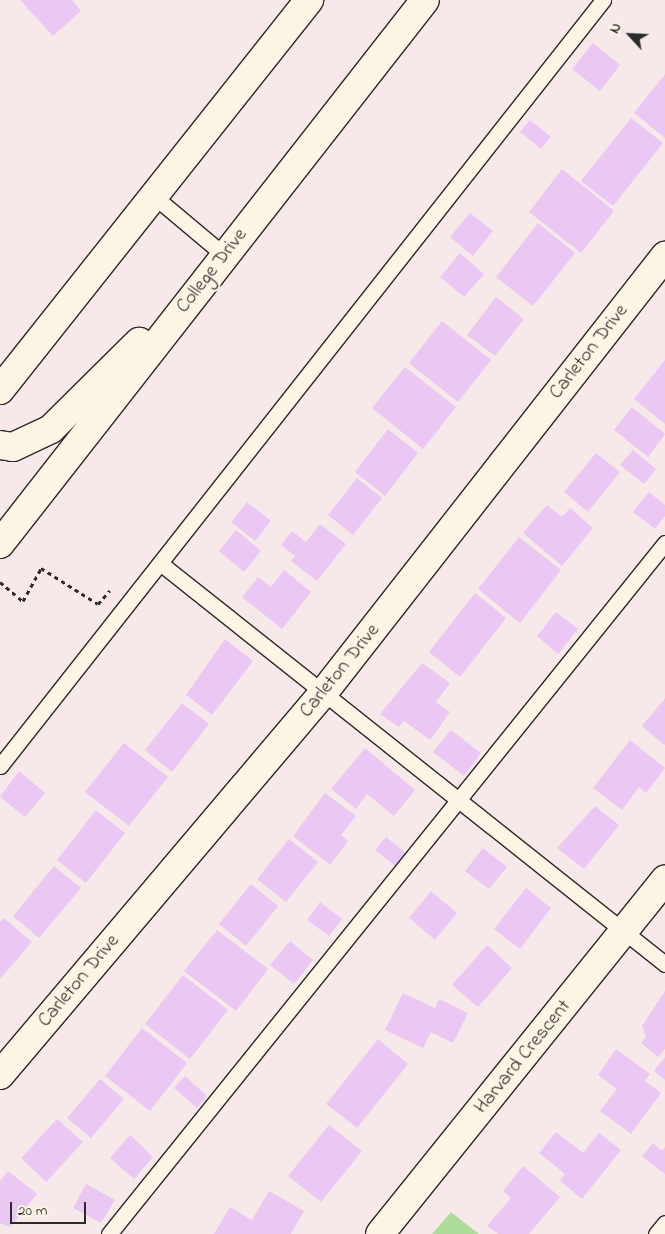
<!DOCTYPE html>
<html>
<head>
<meta charset="utf-8">
<style>
	body { margin:0 }
	#map { position:relative; width:665px; height:1234px; overflow:hidden; background:#f7e8ea; font-family:"Indie Flower",sans-serif }
	div>[style] { position:absolute }
	.green>* { inset:0; background:#afdc9a }
	.building>* { inset:0; background:#ebc8f4 }
	.path>* { height:3px; margin-top:-1.5px; transform-origin:0; background:repeating-linear-gradient(90deg,#2b2b2b 0 4px,transparent 0 8px) }
	.roads { filter:drop-shadow(1px 0 #2b2b2b) drop-shadow(-1px 0 #2b2b2b) drop-shadow(0 1px #2b2b2b) drop-shadow(0 -1px #2b2b2b) }
	.lane>* { height:15px; margin:-7.5px; padding:0 7.5px; transform-origin:7.5px; border-radius:7.5px; background:#fcf5e5 }
	.street>* { height:28px; margin:-14px; padding:0 14px; transform-origin:14px; border-radius:14px; background:#fcf5e5 }
	.highway>* { height:28px; margin:-14px; padding:0 14px; transform-origin:14px; border-radius:14px; background:#fcf5e5 }
	span { translate:-50% -50%; white-space:nowrap; text-align:center; line-height:1.15; -webkit-text-stroke:4.5px #fcf5e5; paint-order:stroke }
	.street-label { font-size:20px; color:#2b2b2b }
	.north { position:absolute; left:605px; top:10px; width:50px; height:50px; -webkit-text-stroke:4px #fcf5e5; paint-order:stroke; rotate:295deg; font-size:14px; font-weight:700; line-height:20px; text-align:center; color:#2b2b2b }
	.north::after { content:''; display:block; margin:auto; width:18px; height:22px; background:#2b2b2b; clip-path:polygon(50% 0,100% 100%,50% 72%,0 100%) }
	.scale { position:absolute; left:10px; top:1202px; width:76px; height:22px; box-sizing:border-box; border:2px solid #2b2b2b; border-top:0; padding-left:6px; font-size:15px; line-height:18px; white-space:nowrap; color:#2b2b2b; -webkit-text-stroke:4px #fcf5e5; paint-order:stroke }
</style>
</head>
<body>
<div id="map">
	<div class="green">
		<div style="clip-path:polygon(451px 1212px,479px 1234px,432px 1234px)"></div>
	</div>
	<div class="building">
		<div style="clip-path:polygon(20px 0,72px 0,81px 11px,53px 36px)"></div>
		<div style="clip-path:polygon(593px 43px,620px 65px,600px 91px,572px 69px)"></div>
		<div style="clip-path:polygon(665px 74px,665px 138px,634px 113px)"></div>
		<div style="clip-path:polygon(631px 118px,663px 143px,613px 206px,581px 181px)"></div>
		<div style="clip-path:polygon(530px 120px,551px 137px,541px 149px,520px 132px)"></div>
		<div style="clip-path:polygon(562px 169px,614px 211px,581px 253px,529px 212px)"></div>
		<div style="clip-path:polygon(470px 213px,493px 231px,473px 256px,450px 237px)"></div>
		<div style="clip-path:polygon(538px 223px,575px 253px,533px 306px,496px 277px)"></div>
		<div style="clip-path:polygon(460px 253px,484px 274px,464px 297px,440px 277px)"></div>
		<div style="clip-path:polygon(496px 297px,524px 319px,495px 356px,467px 335px)"></div>
		<div style="clip-path:polygon(442px 321px,491px 360px,458px 402px,409px 363px)"></div>
		<div style="clip-path:polygon(665px 360px,665px 424px,634px 399px)"></div>
		<div style="clip-path:polygon(405px 367px,456px 407px,423px 449px,372px 408px)"></div>
		<div style="clip-path:polygon(632px 407px,665px 434px,648px 457px,614px 430px)"></div>
		<div style="clip-path:polygon(388px 429px,418px 453px,385px 496px,355px 472px)"></div>
		<div style="clip-path:polygon(633px 450px,656px 469px,644px 484px,620px 465px)"></div>
		<div style="clip-path:polygon(596px 453px,620px 472px,588px 512px,564px 492px)"></div>
		<div style="clip-path:polygon(357px 478px,382px 498px,353px 535px,328px 515px)"></div>
		<div style="clip-path:polygon(649px 492px,665px 505px,665px 516px,655px 529px,633px 512px)"></div>
		<div style="clip-path:polygon(247px 502px,271px 521px,255px 541px,231px 522px)"></div>
		<div style="clip-path:polygon(547px 505px,562px 517px,570px 508px,593px 528px,562px 566px,523px 533px)"></div>
		<div style="clip-path:polygon(320px 524px,346px 544px,317px 581px,291px 561px,295px 556px,281px 545px,292px 531px,306px 542px)"></div>
		<div style="clip-path:polygon(236px 530px,261px 551px,244px 572px,219px 551px)"></div>
		<div style="clip-path:polygon(519px 537px,561px 570px,520px 623px,478px 589px)"></div>
		<div style="clip-path:polygon(284px 570px,311px 592px,282px 629px,242px 597px,258px 577px,271px 587px)"></div>
		<div style="clip-path:polygon(475px 593px,506px 618px,460px 677px,429px 652px)"></div>
		<div style="clip-path:polygon(556px 612px,578px 629px,558px 654px,537px 636px)"></div>
		<div style="clip-path:polygon(225px 639px,253px 661px,212px 715px,186px 695px)"></div>
		<div style="clip-path:polygon(422px 663px,450px 683px,436px 702px,450px 712px,430px 740px,404px 721px,399px 727px,380px 714px)"></div>
		<div style="clip-path:polygon(665px 698px,665px 744px,664px 745px,642px 726px)"></div>
		<div style="clip-path:polygon(182px 703px,209px 724px,172px 772px,145px 750px)"></div>
		<div style="clip-path:polygon(451px 730px,481px 753px,464px 776px,433px 752px)"></div>
		<div style="clip-path:polygon(630px 740px,665px 768px,646px 793px,639px 787px,622px 810px,593px 788px)"></div>
		<div style="clip-path:polygon(124px 743px,168px 777px,129px 826px,85px 792px)"></div>
		<div style="clip-path:polygon(365px 748px,415px 790px,394px 816px,367px 794px,356px 809px,331px 789px)"></div>
		<div style="clip-path:polygon(19px 771px,45px 793px,25px 817px,0 797px)"></div>
		<div style="clip-path:polygon(325px 793px,356px 816px,341px 835px,348px 841px,330px 865px,293px 836px)"></div>
		<div style="clip-path:polygon(595px 806px,619px 825px,584px 869px,557px 848px)"></div>
		<div style="clip-path:polygon(96px 810px,125px 833px,86px 883px,57px 860px)"></div>
		<div style="clip-path:polygon(386px 837px,406px 853px,395px 866px,375px 850px)"></div>
		<div style="clip-path:polygon(289px 839px,318px 862px,286px 902px,257px 879px)"></div>
		<div style="clip-path:polygon(483px 848px,507px 867px,489px 889px,465px 871px)"></div>
		<div style="clip-path:polygon(54px 866px,81px 888px,39px 938px,13px 916px)"></div>
		<div style="clip-path:polygon(251px 884px,278px 906px,246px 946px,219px 924px)"></div>
		<div style="clip-path:polygon(526px 888px,551px 908px,520px 949px,494px 929px)"></div>
		<div style="clip-path:polygon(431px 891px,457px 913px,435px 940px,409px 918px)"></div>
		<div style="clip-path:polygon(320px 902px,342px 919px,329px 936px,307px 920px)"></div>
		<div style="clip-path:polygon(4px 918px,32px 942px,0 979px,0 922px)"></div>
		<div style="clip-path:polygon(217px 930px,268px 969px,236px 1011px,184px 971px)"></div>
		<div style="clip-path:polygon(290px 941px,313px 960px,294px 984px,270px 965px)"></div>
		<div style="clip-path:polygon(487px 945px,512px 968px,478px 1007px,452px 985px)"></div>
		<div style="clip-path:polygon(183px 975px,228px 1010px,190px 1059px,145px 1024px)"></div>
		<div style="clip-path:polygon(665px 991px,665px 1049px,658px 1057px,641px 1043px,646px 1037px,642px 1026px)"></div>
		<div style="clip-path:polygon(403px 993px,435px 1008px,439px 999px,468px 1013px,453px 1043px,431px 1032px,423px 1048px,385px 1030px)"></div>
		<div style="clip-path:polygon(142px 1028px,187px 1063px,150px 1111px,105px 1076px)"></div>
		<div style="clip-path:polygon(378px 1039px,408px 1064px,357px 1128px,326px 1104px)"></div>
		<div style="clip-path:polygon(616px 1049px,650px 1074px,645px 1081px,661px 1093px,631px 1134px,600px 1111px,617px 1089px,598px 1075px)"></div>
		<div style="clip-path:polygon(665px 1057px,665px 1080px,654px 1071px)"></div>
		<div style="clip-path:polygon(185px 1076px,207px 1096px,197px 1108px,174px 1088px)"></div>
		<div style="clip-path:polygon(100px 1079px,124px 1099px,91px 1138px,67px 1118px)"></div>
		<div style="clip-path:polygon(57px 1119px,83px 1142px,46px 1182px,21px 1158px)"></div>
		<div style="clip-path:polygon(329px 1125px,362px 1151px,321px 1202px,288px 1176px)"></div>
		<div style="clip-path:polygon(556px 1132px,583px 1153px,599px 1133px,621px 1150px,582px 1199px,560px 1181px,565px 1174px,539px 1153px)"></div>
		<div style="clip-path:polygon(130px 1135px,153px 1157px,134px 1179px,110px 1158px)"></div>
		<div style="clip-path:polygon(653px 1143px,662px 1151px,665px 1147px,665px 1174px,642px 1156px)"></div>
		<div style="clip-path:polygon(523px 1166px,560px 1197px,529px 1234px,498px 1234px,487px 1226px,511px 1198px,503px 1191px)"></div>
		<div style="clip-path:polygon(8px 1171px,37px 1194px,10px 1227px,0 1223px,0 1181px)"></div>
		<div style="clip-path:polygon(86px 1184px,115px 1200px,101px 1223px,73px 1208px)"></div>
		<div style="clip-path:polygon(269px 1191px,304px 1211px,291px 1234px,214px 1234px,230px 1207px,252px 1220px)"></div>
	</div>
	<div class="path">
		<div style="left:0;top:582px;width:30px;rotate:40deg"></div>
		<div style="left:23px;top:601px;width:38px;rotate:-61deg"></div>
		<div style="left:41px;top:568px;width:67px;rotate:32.3deg"></div>
		<div style="left:98px;top:604px;width:18px;rotate:-49deg"></div>
	</div>
	<div class="roads">
		<div class="lane">
			<div style="left:155px;top:197px;width:90px;rotate:40deg"></div>
			<div style="left:160px;top:563px;width:645px;rotate:38.45deg"></div>
			<div style="left:0;top:766px;width:975px;rotate:-51.79deg"></div>
			<div style="left:109px;top:1234px;width:887px;rotate:-51.18deg"></div>
			<div style="left:656px;top:1234px;width:14px;rotate:-51deg"></div>
		</div>
		<div class="street">
			<div style="left:0;top:1075px;width:502px;rotate:-49.77deg"></div>
			<div style="left:324px;top:692px;width:554px;rotate:-51.97deg"></div>
			<div style="left:380px;top:1234px;width:455px;rotate:-51.2deg"></div>
		</div>
		<div class="highway">
			<div style="left:0;top:390px;width:498px;rotate:-51.6deg"></div>
			<div style="left:0;top:445px;width:13px;rotate:9deg"></div>
			<div style="left:13px;top:447px;width:42px;rotate:-25.3deg"></div>
			<div style="left:51px;top:429px;width:124px;rotate:-44.7deg"></div>
			<div style="left:0;top:544px;width:690px;rotate:-52deg"></div>
		</div>
	</div>
	<div class="street-label">
		<span style="left:212px;top:271px;rotate:-52deg">College Drive</span>
		<span style="left:589px;top:352px;rotate:-52deg">Carleton Drive</span>
		<span style="left:340px;top:671px;rotate:-51deg">Carleton Drive</span>
		<span style="left:79px;top:981px;rotate:-50deg">Carleton Drive</span>
		<span style="left:523px;top:1057px;rotate:-51deg">Harvard Crescent</span>
	</div>
	<div class="north">N</div>
	<div class="scale">20 m</div>
</div>
</body>
</html>
